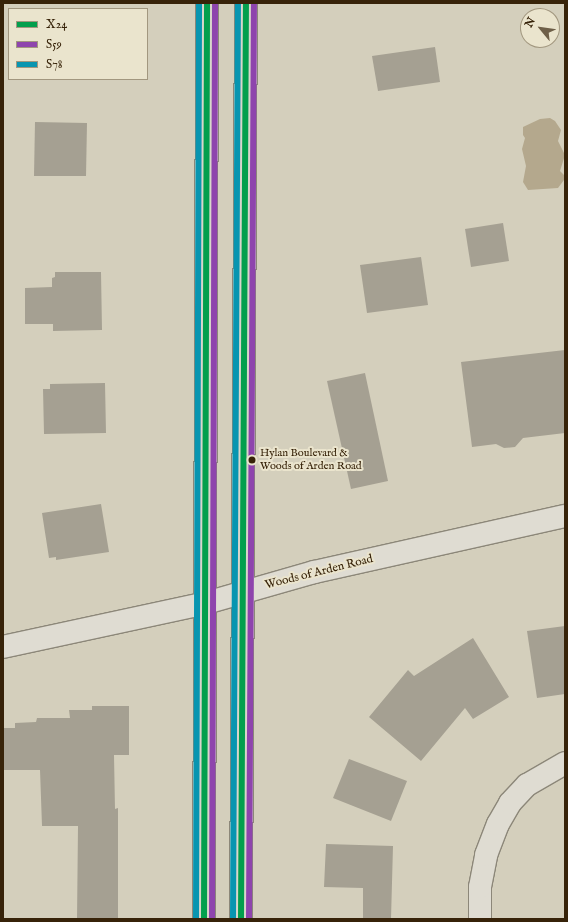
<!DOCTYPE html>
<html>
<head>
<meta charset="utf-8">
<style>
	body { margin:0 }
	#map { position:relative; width:568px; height:922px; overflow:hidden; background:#d4cfbc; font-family:"IM FELL English",serif }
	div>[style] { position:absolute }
	.water>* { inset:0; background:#b4a88d }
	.building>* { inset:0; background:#a5a092 }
	.roads { filter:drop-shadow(1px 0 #8c8779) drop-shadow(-1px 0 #8c8779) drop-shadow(0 1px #8c8779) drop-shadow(0 -1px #8c8779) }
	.minor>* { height:22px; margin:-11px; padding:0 11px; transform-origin:11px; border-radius:11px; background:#dfdcd2 }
	.primary>* { height:22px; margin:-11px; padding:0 11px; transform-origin:11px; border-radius:11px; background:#d9d6cb }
	.bus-1>* { height:6px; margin:-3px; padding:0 3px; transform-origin:3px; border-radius:3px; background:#039f4d }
	.bus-2>* { height:6px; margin:-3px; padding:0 3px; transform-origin:3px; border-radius:3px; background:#8e44ad }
	.bus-3>* { height:6px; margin:-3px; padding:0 3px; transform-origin:3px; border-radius:3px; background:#0895b0 }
	.dots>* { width:11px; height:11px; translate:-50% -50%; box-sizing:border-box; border:2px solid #eae4cd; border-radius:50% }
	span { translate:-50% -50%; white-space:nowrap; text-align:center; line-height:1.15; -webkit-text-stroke:4px #eae4cd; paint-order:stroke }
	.bus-label { font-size:11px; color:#372309 }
	.left { translate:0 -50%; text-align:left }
	.street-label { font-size:12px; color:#372309 }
	.frame { position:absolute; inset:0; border:4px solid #372309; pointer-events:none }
	.legend { position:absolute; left:8px; top:8px; width:140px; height:72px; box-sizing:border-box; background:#eae4cd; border:1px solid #a2977f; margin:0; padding:5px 7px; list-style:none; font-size:12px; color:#372309 }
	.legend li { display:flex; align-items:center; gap:8px; height:20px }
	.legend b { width:20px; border:1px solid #a2977f }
	.north { position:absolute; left:520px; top:8px; width:40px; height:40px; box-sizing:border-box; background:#eae4cd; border:1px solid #a2977f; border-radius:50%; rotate:299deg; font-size:11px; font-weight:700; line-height:16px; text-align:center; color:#372309 }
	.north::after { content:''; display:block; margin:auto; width:14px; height:18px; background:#6e5f48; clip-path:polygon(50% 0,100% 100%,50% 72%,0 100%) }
</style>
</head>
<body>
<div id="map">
	<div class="water">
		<div style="clip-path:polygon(550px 118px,555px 121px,561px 130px,558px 141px,565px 155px,560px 171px,564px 175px,564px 180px,558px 188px,528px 190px,523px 182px,526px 166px,522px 149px,525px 138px,523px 135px,523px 127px,540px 119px)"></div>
	</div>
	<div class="building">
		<div style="clip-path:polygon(435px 47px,440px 82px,378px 91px,372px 56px)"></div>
		<div style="clip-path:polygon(35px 122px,87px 123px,86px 176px,34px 176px)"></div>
		<div style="clip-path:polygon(503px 223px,509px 261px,471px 267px,465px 229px)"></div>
		<div style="clip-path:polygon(421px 257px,428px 305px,367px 313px,360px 265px)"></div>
		<div style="clip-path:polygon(55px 272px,101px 272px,102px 330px,53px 331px,53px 324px,25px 324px,25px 288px,52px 287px,52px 278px,55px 277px)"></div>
		<div style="clip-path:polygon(565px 350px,565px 433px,523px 438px,515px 447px,504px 448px,496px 444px,472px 447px,461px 362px)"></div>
		<div style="clip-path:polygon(365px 373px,388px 481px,351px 489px,327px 381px)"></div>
		<div style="clip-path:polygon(105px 383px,106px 433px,44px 434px,43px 389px,50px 389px,50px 384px)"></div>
		<div style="clip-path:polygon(101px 504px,109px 552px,56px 560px,56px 557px,49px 558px,42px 513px)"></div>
		<div style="clip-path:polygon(565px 626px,565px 694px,537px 698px,527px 631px)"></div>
		<div style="clip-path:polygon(473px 638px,509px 697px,473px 719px,465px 708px,421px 761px,369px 717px,408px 670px,414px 676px)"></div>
		<div style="clip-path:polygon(92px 706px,129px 706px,129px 755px,114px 755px,115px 809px,118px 808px,118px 919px,77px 919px,78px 826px,42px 826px,40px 770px,3px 770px,3px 728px,15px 728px,15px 723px,36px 722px,37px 718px,70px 718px,69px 710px,92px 710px)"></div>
		<div style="clip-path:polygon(349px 759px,407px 781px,391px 821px,333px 798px)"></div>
		<div style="clip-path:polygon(326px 844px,393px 846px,391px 919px,363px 919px,363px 888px,324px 887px)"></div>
	</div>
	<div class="roads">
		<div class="minor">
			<div style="left:3px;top:647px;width:208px;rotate:-12.2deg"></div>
			<div style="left:206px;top:603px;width:112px;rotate:-16deg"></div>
			<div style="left:314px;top:572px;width:257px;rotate:-12.6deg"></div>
			<div style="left:480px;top:919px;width:32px;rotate:-90deg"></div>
			<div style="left:480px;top:887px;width:33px;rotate:-79deg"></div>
			<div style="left:486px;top:855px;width:33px;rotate:-69deg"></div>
			<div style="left:498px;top:824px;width:24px;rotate:-60deg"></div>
			<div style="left:510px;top:803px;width:25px;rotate:-47deg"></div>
			<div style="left:527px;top:785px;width:44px;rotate:-30.1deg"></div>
		</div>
		<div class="primary">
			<div style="left:204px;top:919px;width:916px;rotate:-89.81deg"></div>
			<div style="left:241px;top:919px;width:916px;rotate:-89.69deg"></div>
		</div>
	</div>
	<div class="bus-1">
		<div style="left:204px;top:919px;width:916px;rotate:-89.81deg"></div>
		<div style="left:241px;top:919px;width:916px;rotate:-89.69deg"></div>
	</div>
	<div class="bus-2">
		<div style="left:212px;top:919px;width:916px;rotate:-89.81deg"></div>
		<div style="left:249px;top:919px;width:916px;rotate:-89.69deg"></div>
	</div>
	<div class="bus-3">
		<div style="left:196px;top:919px;width:916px;rotate:-89.81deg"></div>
		<div style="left:233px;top:919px;width:916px;rotate:-89.69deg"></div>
	</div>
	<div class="dots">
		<div style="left:252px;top:460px;background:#372309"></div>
	</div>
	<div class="bus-label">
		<span class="left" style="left:260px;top:460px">Hylan Boulevard &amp;<br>Woods of Arden Road</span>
	</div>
	<div class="street-label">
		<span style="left:319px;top:572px;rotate:-14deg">Woods of Arden Road</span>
	</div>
	<div class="frame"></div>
	<ul class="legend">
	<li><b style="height:5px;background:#039f4d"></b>X24</li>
	<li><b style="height:5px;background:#8e44ad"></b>S59</li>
	<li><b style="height:5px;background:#0895b0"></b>S78</li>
	</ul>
	<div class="north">N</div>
</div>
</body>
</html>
